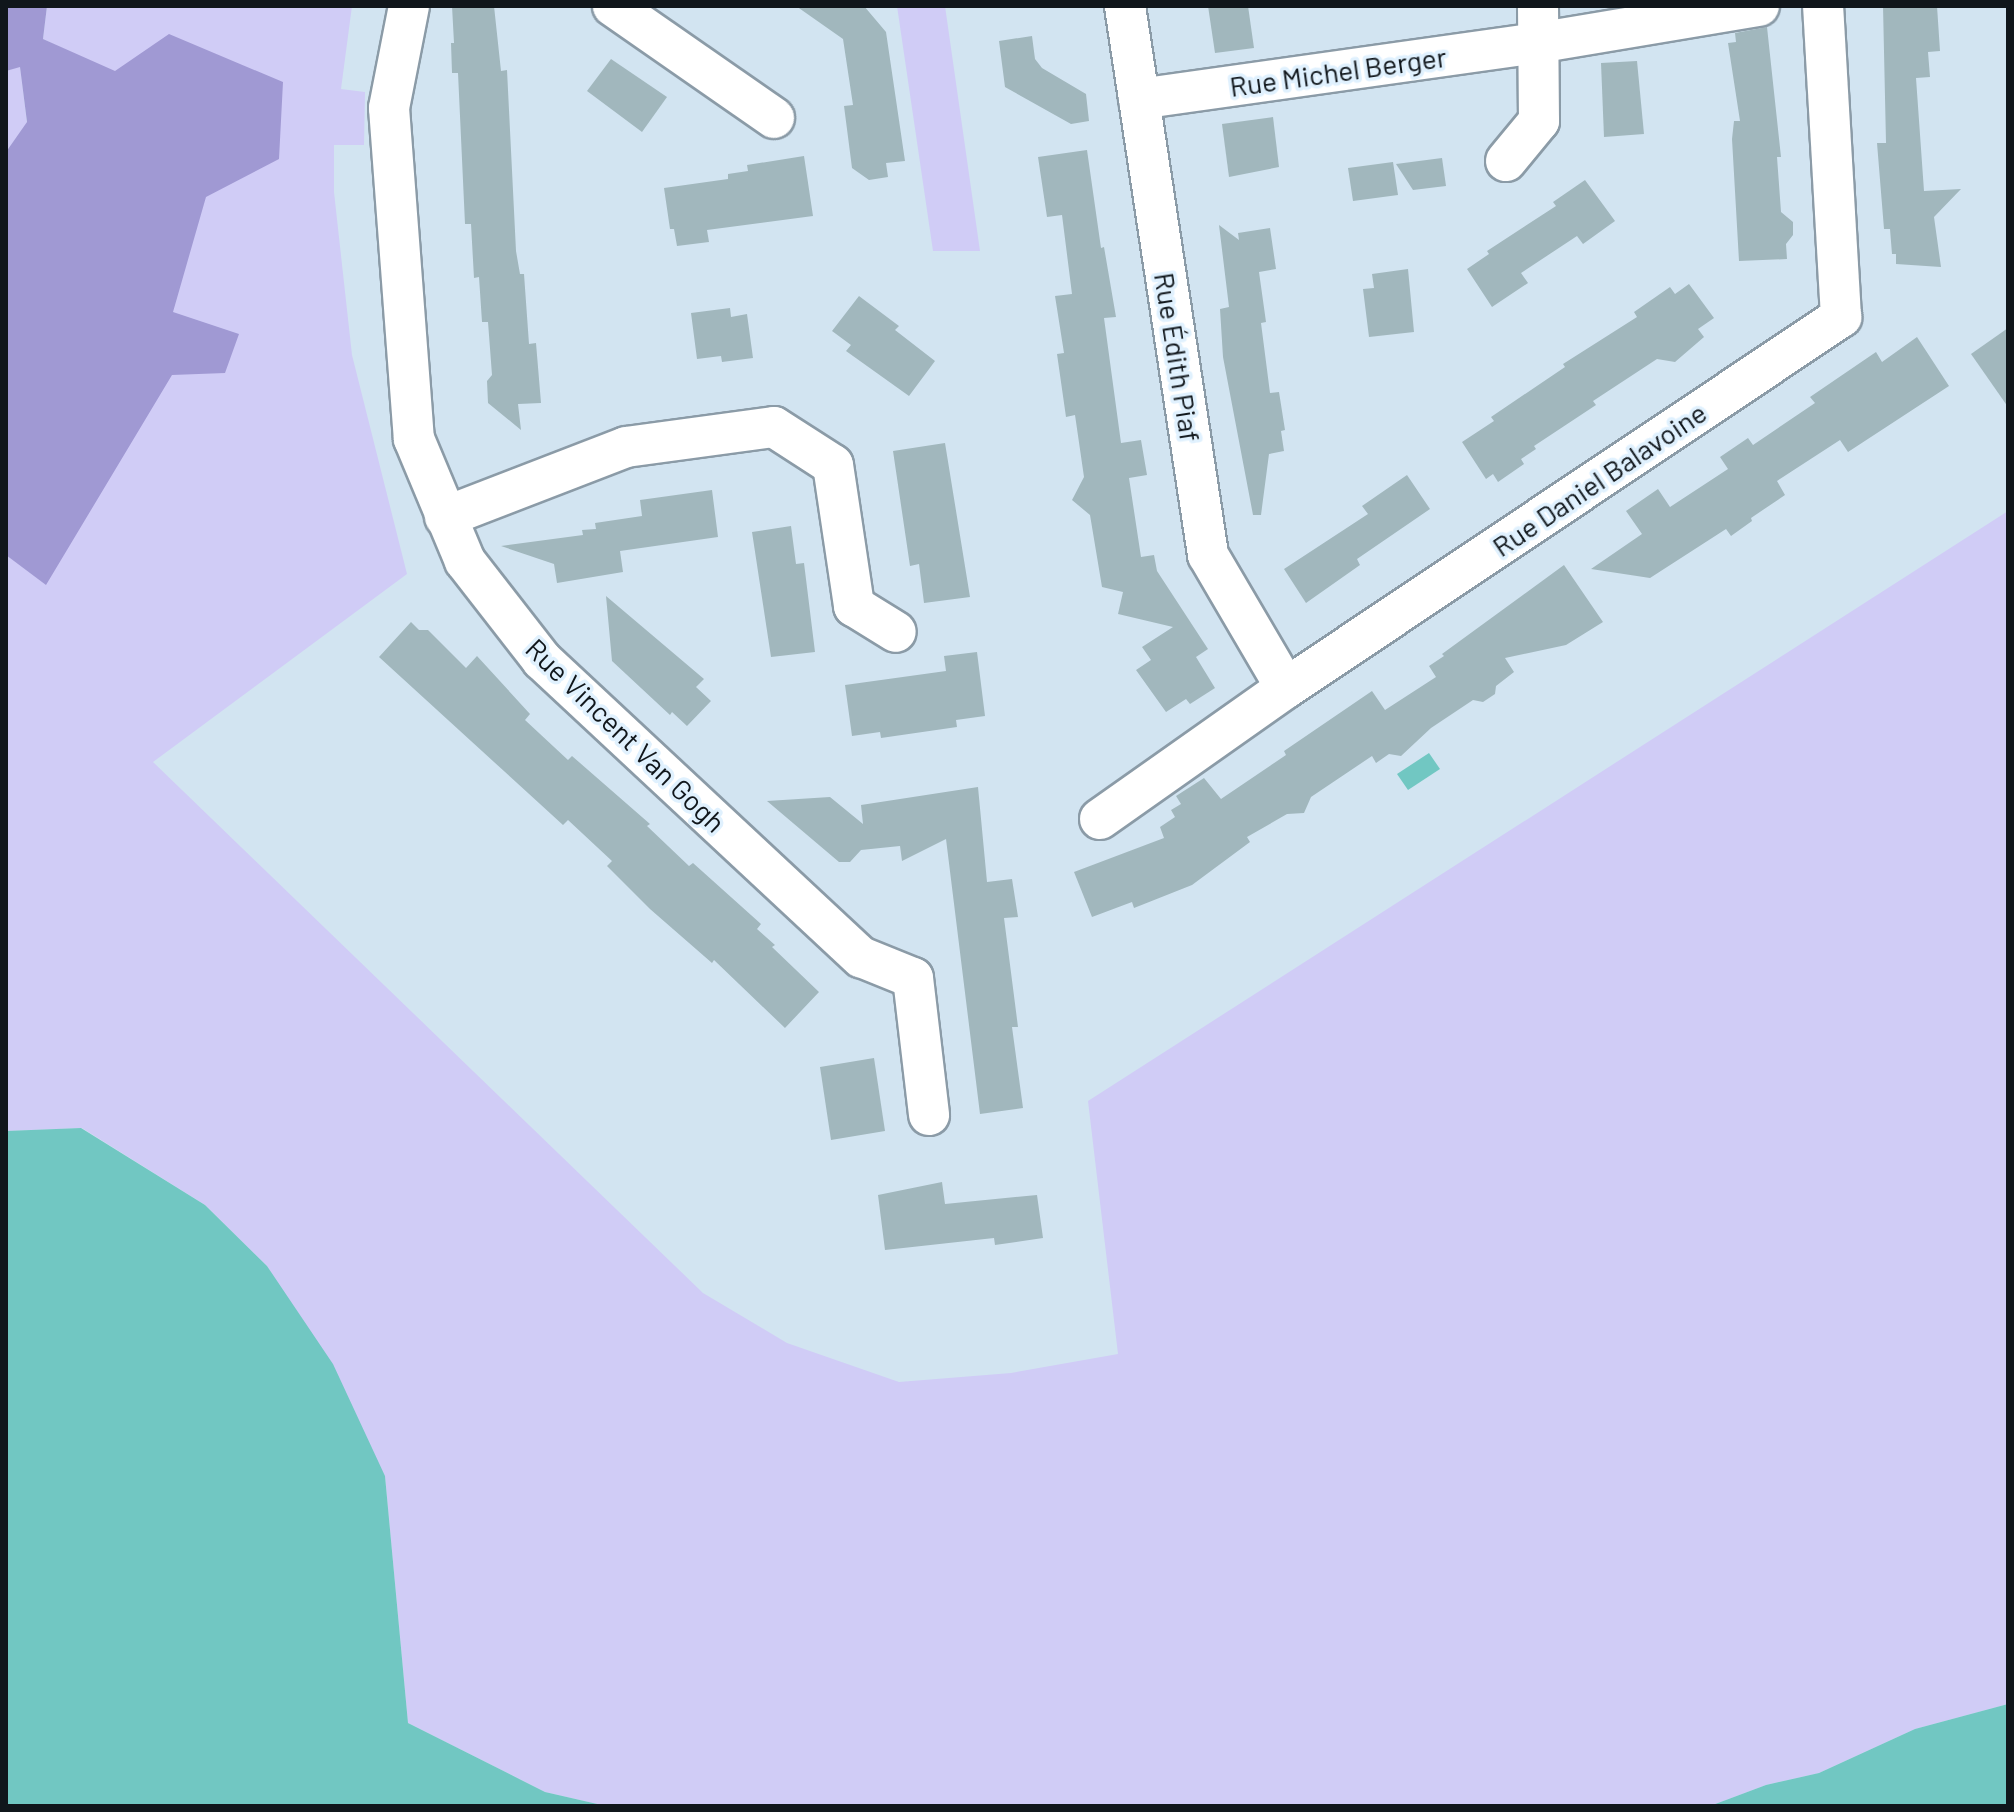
<!DOCTYPE html>
<html>
<head>
<meta charset="utf-8">
<style>
	body { margin:0 }
	#map { position:relative; width:2014px; height:1812px; overflow:hidden; background:#d2e4f1; font-family:Barlow,sans-serif }
	div>[style] { position:absolute }
	.green>* { inset:0; background:#d0ccf6 }
	.forest>* { inset:0; background:#a099d3 }
	.water>* { inset:0; background:#71c7c2 }
	.building>* { inset:0; background:#a1b7bd }
	.roads { filter:drop-shadow(2px 0 #8b9ba7) drop-shadow(-2px 0 #8b9ba7) drop-shadow(0 2px #8b9ba7) drop-shadow(0 -2px #8b9ba7) }
	.street>* { height:40px; margin:-20px; padding:0 20px; transform-origin:20px; border-radius:20px; background:#fff }
	span { translate:-50% -50%; white-space:nowrap; text-align:center; line-height:1.15; -webkit-text-stroke:7px #e0f1fe; paint-order:stroke }
	.street-label { font-size:28px; color:#10161b }
	.frame { position:absolute; inset:0; border:8px solid #10161b; pointer-events:none }
</style>
</head>
<body>
<div id="map">
	<div class="green">
		<div style="clip-path:polygon(47px 6px,352px 6px,341px 89px,365px 92px,364px 145px,334px 145px,334px 192px,352px 355px,407px 574px,153px 762px,703px 1293px,787px 1343px,899px 1382px,1011px 1373px,1118px 1354px,1088px 1101px,2008px 511px,2008px 1704px,1915px 1729px,1819px 1773px,1766px 1785px,1710px 1806px,606px 1806px,545px 1792px,408px 1723px,385px 1476px,267px 1266px,205px 1205px,82px 1128px,6px 1131px,6px 265px,68px 51px,43px 39px)"></div>
		<div style="clip-path:polygon(897px 6px,945px 6px,980px 251px,933px 251px)"></div>
		<div style="clip-path:polygon(20px 66px,27px 123px,6px 152px,6px 71px)"></div>
	</div>
	<div class="forest">
		<div style="clip-path:polygon(6px 6px,47px 6px,43px 39px,115px 71px,169px 34px,283px 82px,279px 159px,206px 197px,173px 312px,239px 334px,225px 373px,172px 375px,46px 585px,6px 555px,6px 152px,27px 122px,20px 67px,6px 71px)"></div>
	</div>
	<div class="water">
		<div style="clip-path:polygon(1429px 753px,1440px 769px,1408px 790px,1397px 774px)"></div>
		<div style="clip-path:polygon(81px 1128px,205px 1205px,267px 1266px,333px 1364px,385px 1476px,408px 1723px,545px 1792px,606px 1806px,6px 1806px,6px 1131px)"></div>
		<div style="clip-path:polygon(2008px 1704px,2008px 1806px,1710px 1806px,1766px 1785px,1819px 1773px,1915px 1729px)"></div>
	</div>
	<div class="building">
		<div style="clip-path:polygon(452px 6px,494px 6px,501px 71px,507px 70px,516px 251px,520px 274px,524px 274px,529px 344px,536px 343px,541px 403px,518px 404px,521px 430px,488px 403px,487px 381px,492px 375px,488px 322px,482px 322px,479px 277px,474px 278px,471px 224px,465px 224px,458px 73px,452px 73px,451px 43px,454px 43px)"></div>
		<div style="clip-path:polygon(796px 6px,864px 6px,886px 32px,905px 161px,886px 163px,888px 177px,869px 180px,852px 168px,844px 106px,853px 105px,843px 39px)"></div>
		<div style="clip-path:polygon(1208px 6px,1248px 6px,1254px 48px,1215px 53px)"></div>
		<div style="clip-path:polygon(1883px 6px,1937px 6px,1940px 51px,1928px 52px,1930px 77px,1916px 78px,1924px 191px,1961px 189px,1934px 217px,1941px 267px,1896px 264px,1896px 254px,1892px 254px,1890px 229px,1884px 229px,1877px 143px,1886px 143px)"></div>
		<div style="clip-path:polygon(1767px 27px,1781px 157px,1777px 157px,1781px 212px,1793px 222px,1793px 235px,1786px 244px,1787px 259px,1739px 261px,1732px 139px,1734px 121px,1740px 121px,1728px 43px,1736px 42px,1735px 33px)"></div>
		<div style="clip-path:polygon(1032px 36px,1035px 59px,1042px 68px,1086px 94px,1089px 121px,1071px 124px,1005px 87px,999px 41px)"></div>
		<div style="clip-path:polygon(611px 59px,667px 97px,642px 132px,587px 91px)"></div>
		<div style="clip-path:polygon(1637px 61px,1644px 134px,1604px 137px,1601px 63px)"></div>
		<div style="clip-path:polygon(1273px 117px,1279px 167px,1229px 177px,1222px 124px)"></div>
		<div style="clip-path:polygon(1087px 150px,1101px 248px,1104px 247px,1116px 317px,1104px 318px,1121px 443px,1141px 440px,1147px 475px,1129px 478px,1141px 557px,1154px 555px,1157px 571px,1208px 649px,1196px 657px,1215px 688px,1190px 704px,1186px 699px,1166px 712px,1136px 670px,1151px 660px,1142px 647px,1173px 627px,1118px 614px,1123px 592px,1102px 587px,1090px 515px,1072px 500px,1084px 477px,1075px 415px,1066px 417px,1057px 354px,1064px 353px,1055px 296px,1072px 294px,1062px 215px,1047px 217px,1038px 157px)"></div>
		<div style="clip-path:polygon(804px 156px,813px 216px,707px 230px,709px 242px,677px 246px,674px 229px,670px 229px,664px 188px,728px 179px,728px 174px,748px 171px,747px 165px)"></div>
		<div style="clip-path:polygon(1442px 158px,1446px 186px,1413px 190px,1396px 164px)"></div>
		<div style="clip-path:polygon(1393px 162px,1398px 195px,1353px 201px,1348px 168px)"></div>
		<div style="clip-path:polygon(1585px 180px,1615px 221px,1583px 244px,1577px 236px,1521px 273px,1528px 283px,1492px 307px,1467px 269px,1489px 254px,1487px 251px,1556px 206px,1553px 202px)"></div>
		<div style="clip-path:polygon(1219px 225px,1239px 240px,1238px 233px,1270px 228px,1276px 269px,1259px 272px,1266px 322px,1261px 323px,1270px 393px,1279px 392px,1285px 430px,1281px 431px,1284px 451px,1269px 454px,1261px 515px,1253px 515px,1223px 357px,1220px 309px,1229px 307px)"></div>
		<div style="clip-path:polygon(1408px 269px,1414px 332px,1369px 337px,1363px 289px,1374px 288px,1372px 274px)"></div>
		<div style="clip-path:polygon(1689px 284px,1714px 318px,1698px 329px,1704px 337px,1675px 362px,1657px 359px,1593px 401px,1596px 405px,1534px 446px,1536px 449px,1521px 459px,1524px 464px,1498px 482px,1493px 474px,1486px 479px,1462px 442px,1494px 421px,1491px 417px,1565px 367px,1563px 364px,1637px 317px,1634px 312px,1670px 287px,1675px 294px)"></div>
		<div style="clip-path:polygon(859px 296px,899px 326px,895px 330px,935px 361px,909px 396px,846px 351px,851px 345px,832px 331px)"></div>
		<div style="clip-path:polygon(730px 308px,731px 317px,747px 314px,753px 358px,722px 362px,721px 356px,697px 359px,691px 313px)"></div>
		<div style="clip-path:polygon(2008px 328px,2008px 407px,1971px 354px)"></div>
		<div style="clip-path:polygon(1917px 337px,1949px 386px,1848px 452px,1840px 440px,1777px 481px,1785px 495px,1751px 518px,1752px 521px,1731px 536px,1726px 529px,1650px 578px,1591px 569px,1642px 534px,1626px 511px,1658px 489px,1670px 507px,1728px 469px,1720px 457px,1748px 438px,1753px 445px,1815px 403px,1810px 397px,1876px 352px,1882px 362px)"></div>
		<div style="clip-path:polygon(945px 443px,970px 597px,924px 603px,919px 564px,910px 566px,893px 451px)"></div>
		<div style="clip-path:polygon(1407px 475px,1430px 509px,1357px 559px,1360px 565px,1306px 603px,1284px 569px,1368px 514px,1362px 506px)"></div>
		<div style="clip-path:polygon(712px 490px,718px 537px,620px 551px,623px 572px,557px 583px,554px 564px,501px 546px,583px 535px,582px 530px,596px 529px,595px 523px,642px 516px,640px 500px)"></div>
		<div style="clip-path:polygon(791px 526px,796px 564px,804px 563px,815px 652px,771px 657px,752px 532px)"></div>
		<div style="clip-path:polygon(1564px 565px,1603px 622px,1566px 645px,1505px 658px,1514px 672px,1496px 686px,1495px 694px,1483px 702px,1473px 700px,1431px 728px,1401px 756px,1389px 754px,1376px 763px,1372px 756px,1311px 797px,1304px 813px,1287px 814px,1247px 837px,1250px 842px,1192px 885px,1134px 908px,1132px 902px,1092px 917px,1074px 872px,1164px 838px,1160px 827px,1175px 817px,1171px 810px,1181px 804px,1176px 796px,1204px 778px,1221px 799px,1286px 755px,1284px 751px,1372px 691px,1385px 710px,1436px 677px,1429px 666px,1444px 656px,1442px 654px)"></div>
		<div style="clip-path:polygon(606px 596px,704px 679px,696px 687px,711px 701px,687px 726px,672px 712px,670px 715px,612px 661px)"></div>
		<div style="clip-path:polygon(411px 622px,419px 630px,428px 630px,466px 668px,477px 656px,530px 714px,525px 720px,568px 760px,572px 756px,650px 824px,647px 826px,689px 866px,693px 863px,761px 924px,757px 929px,775px 945px,772px 947px,819px 992px,785px 1028px,714px 960px,712px 963px,650px 909px,607px 866px,612px 861px,568px 820px,563px 825px,379px 657px)"></div>
		<div style="clip-path:polygon(977px 652px,985px 716px,956px 720px,957px 727px,881px 738px,880px 732px,852px 736px,845px 685px,946px 671px,944px 656px)"></div>
		<div style="clip-path:polygon(978px 787px,987px 882px,1012px 879px,1018px 917px,1004px 918px,1018px 1027px,1012px 1027px,1023px 1108px,980px 1114px,946px 839px,902px 861px,900px 846px,861px 850px,850px 862px,839px 862px,767px 801px,830px 797px,863px 824px,861px 805px)"></div>
		<div style="clip-path:polygon(874px 1058px,885px 1131px,831px 1140px,820px 1067px)"></div>
		<div style="clip-path:polygon(942px 1182px,945px 1204px,1037px 1195px,1043px 1238px,995px 1245px,994px 1238px,885px 1250px,878px 1195px)"></div>
	</div>
	<div class="roads">
		<div class="street">
			<div style="left:409px;top:6px;width:104px;rotate:101.1deg"></div>
			<div style="left:389px;top:108px;width:332px;rotate:85.7deg"></div>
			<div style="left:414px;top:439px;width:132px;rotate:67.3deg"></div>
			<div style="left:465px;top:561px;width:125px;rotate:52.1deg"></div>
			<div style="left:542px;top:660px;width:436px;rotate:43deg"></div>
			<div style="left:861px;top:957px;width:56px;rotate:22deg"></div>
			<div style="left:913px;top:978px;width:138px;rotate:83.3deg"></div>
			<div style="left:613px;top:6px;width:196px;rotate:34.8deg"></div>
			<div style="left:1125px;top:6px;width:555px;rotate:81.4deg"></div>
			<div style="left:1208px;top:555px;width:154px;rotate:59.6deg"></div>
			<div style="left:1139px;top:99px;width:402px;rotate:-8deg"></div>
			<div style="left:1537px;top:43px;width:225px;rotate:-9.5deg"></div>
			<div style="left:1506px;top:161px;width:52px;rotate:-50.5deg"></div>
			<div style="left:1539px;top:121px;width:115px;rotate:-90.5deg"></div>
			<div style="left:445px;top:517px;width:194px;rotate:-21.1deg"></div>
			<div style="left:626px;top:447px;width:149px;rotate:-7.7deg"></div>
			<div style="left:774px;top:427px;width:70px;rotate:32.8deg"></div>
			<div style="left:833px;top:465px;width:143px;rotate:81.5deg"></div>
			<div style="left:854px;top:606px;width:49px;rotate:31.8deg"></div>
			<div style="left:1100px;top:819px;width:228px;rotate:-35.2deg"></div>
			<div style="left:1286px;top:688px;width:668px;rotate:-33.76deg"></div>
			<div style="left:1841px;top:317px;width:312px;rotate:-93.3deg"></div>
		</div>
	</div>
	<div class="street-label">
		<span style="left:1338px;top:71px;rotate:-8deg">Rue Michel Berger</span>
		<span style="left:1178px;top:357px;rotate:81deg">Rue Édith Piaf</span>
		<span style="left:1599px;top:479px;rotate:-34deg">Rue Daniel Balavoine</span>
		<span style="left:626px;top:735px;rotate:44deg">Rue Vincent Van Gogh</span>
	</div>
	<div class="frame"></div>
</div>
</body>
</html>
